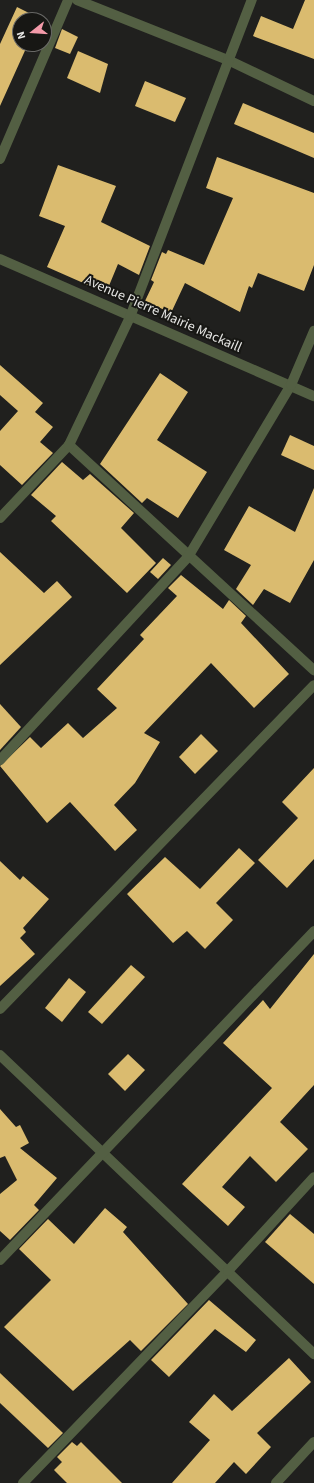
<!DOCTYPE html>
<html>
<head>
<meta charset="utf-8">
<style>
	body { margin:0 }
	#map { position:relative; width:314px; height:1483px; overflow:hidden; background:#20201e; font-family:"Source Sans 3",sans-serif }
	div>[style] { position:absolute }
	.building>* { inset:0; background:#dabb6f }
	.minor>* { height:10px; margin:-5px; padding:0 5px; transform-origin:5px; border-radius:5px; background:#535f43 }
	span { translate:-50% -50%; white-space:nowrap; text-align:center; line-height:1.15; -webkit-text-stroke:4px #171714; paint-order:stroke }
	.street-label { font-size:14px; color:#e5e5e3 }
	.north { position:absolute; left:12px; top:12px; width:40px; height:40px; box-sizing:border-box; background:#171714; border:1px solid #696967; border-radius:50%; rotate:253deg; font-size:11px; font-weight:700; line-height:16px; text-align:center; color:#e5e5e3 }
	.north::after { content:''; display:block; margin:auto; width:14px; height:18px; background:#f39aa9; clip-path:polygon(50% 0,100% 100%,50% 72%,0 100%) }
</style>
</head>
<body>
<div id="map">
	<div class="building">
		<div style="clip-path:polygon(305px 0,314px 0,314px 59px,253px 36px,261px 16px,293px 29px)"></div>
		<div style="clip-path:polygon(17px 7px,43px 20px,20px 20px,20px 44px,28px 44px,0 106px,0 44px)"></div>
		<div style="clip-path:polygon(62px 29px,78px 37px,70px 54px,55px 48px)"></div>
		<div style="clip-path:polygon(78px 51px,108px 64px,100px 93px,67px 78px)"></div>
		<div style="clip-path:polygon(145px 81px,186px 98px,175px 122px,135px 106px)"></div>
		<div style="clip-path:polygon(243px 103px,314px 133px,314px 158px,234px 124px)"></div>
		<div style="clip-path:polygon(217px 157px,314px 193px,314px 265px,304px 291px,258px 273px,252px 288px,249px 286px,240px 312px,185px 283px,171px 313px,145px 301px,154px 282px,151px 280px,162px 252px,166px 254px,168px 250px,204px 265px,233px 198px,206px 188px)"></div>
		<div style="clip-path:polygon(58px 165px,116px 186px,101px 222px,150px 246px,139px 275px,118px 264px,106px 293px,47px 267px,65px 226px,39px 216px)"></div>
		<div style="clip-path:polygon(0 365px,43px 403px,35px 412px,53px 427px,40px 442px,53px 453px,22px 485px,0 465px,0 431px,18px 411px,0 395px)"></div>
		<div style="clip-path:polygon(160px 373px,188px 392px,157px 440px,207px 472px,178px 518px,147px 498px,142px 503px,100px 464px)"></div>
		<div style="clip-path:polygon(290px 435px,314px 446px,314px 470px,281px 455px)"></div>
		<div style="clip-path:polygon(62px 462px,83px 480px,90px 474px,134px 513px,121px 528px,156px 563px,127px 593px,51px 521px,56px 516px,31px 495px)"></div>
		<div style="clip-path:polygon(314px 488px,314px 560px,290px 603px,264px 589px,253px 605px,236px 589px,251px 565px,224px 550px,249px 506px,295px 532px)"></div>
		<div style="clip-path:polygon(0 552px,44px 593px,57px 581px,72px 597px,0 665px)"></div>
		<div style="clip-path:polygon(163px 558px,171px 565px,158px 579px,150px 572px)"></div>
		<div style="clip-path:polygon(181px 575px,223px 609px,229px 600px,246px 616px,241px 623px,289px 674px,254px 708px,211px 663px,144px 733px,160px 742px,135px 783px,114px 805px,137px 830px,115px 851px,70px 802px,47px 823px,0 766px,30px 737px,41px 748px,68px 723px,83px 738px,117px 708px,97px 689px,144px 639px,140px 635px,177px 596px,168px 588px)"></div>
		<div style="clip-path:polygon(0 704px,21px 727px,0 750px)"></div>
		<div style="clip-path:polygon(201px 734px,218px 751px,195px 774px,179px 757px)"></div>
		<div style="clip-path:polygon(314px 768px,314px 859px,287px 888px,258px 860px,298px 818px,282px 802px)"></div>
		<div style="clip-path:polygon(239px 848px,255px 863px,216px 903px,233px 920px,205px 949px,187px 931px,173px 943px,127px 894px,165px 857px,200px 889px)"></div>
		<div style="clip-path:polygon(0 861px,20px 880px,23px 876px,49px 899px,23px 928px,26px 932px,20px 938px,35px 954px,0 986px)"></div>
		<div style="clip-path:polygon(314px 954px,314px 1085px,280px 1122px,308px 1149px,276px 1182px,250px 1156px,222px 1187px,245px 1207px,228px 1226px,182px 1184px,272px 1088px,223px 1043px,263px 1000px,270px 1009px)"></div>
		<div style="clip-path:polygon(131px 965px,145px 977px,102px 1024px,88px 1012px)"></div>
		<div style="clip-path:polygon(69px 978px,86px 992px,62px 1022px,45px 1008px)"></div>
		<div style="clip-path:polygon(128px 1054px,145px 1070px,125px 1091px,108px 1074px)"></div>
		<div style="clip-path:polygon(0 1109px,16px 1127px,20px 1125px,29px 1143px,20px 1148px,57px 1178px,34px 1205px,39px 1210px,10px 1240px,0 1231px,0 1194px,17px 1180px,5px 1156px,0 1158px)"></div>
		<div style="clip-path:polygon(105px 1208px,127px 1227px,123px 1232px,188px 1304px,141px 1351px,130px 1340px,73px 1391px,4px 1327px,51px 1280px,19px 1249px,48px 1219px,74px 1244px)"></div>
		<div style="clip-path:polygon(290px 1214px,314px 1234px,314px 1284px,265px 1242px)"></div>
		<div style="clip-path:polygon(209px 1300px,256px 1340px,246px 1352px,215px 1329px,169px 1377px,151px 1360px)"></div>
		<div style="clip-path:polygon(289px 1358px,311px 1382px,257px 1433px,271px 1447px,246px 1474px,234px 1462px,215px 1483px,172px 1483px,210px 1440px,189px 1422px,214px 1394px,232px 1411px)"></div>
		<div style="clip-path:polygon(0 1373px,63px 1433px,48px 1448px,0 1403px)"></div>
		<div style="clip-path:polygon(72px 1442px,77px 1446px,81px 1442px,122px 1483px,67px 1483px,54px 1470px,62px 1462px,57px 1457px)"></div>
	</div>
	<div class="minor">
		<div style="left:77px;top:0;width:162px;rotate:21.7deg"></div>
		<div style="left:228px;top:60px;width:95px;rotate:25.5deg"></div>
		<div style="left:0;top:159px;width:173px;rotate:-66.8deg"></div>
		<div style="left:0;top:259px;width:343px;rotate:23.6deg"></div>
		<div style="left:69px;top:445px;width:333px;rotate:42.6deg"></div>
		<div style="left:0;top:518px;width:100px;rotate:-46.6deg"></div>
		<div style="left:69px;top:445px;width:142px;rotate:-64.5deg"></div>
		<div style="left:130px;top:317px;width:340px;rotate:-69deg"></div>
		<div style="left:0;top:760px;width:277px;rotate:-47.2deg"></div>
		<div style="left:188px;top:557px;width:200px;rotate:-59.1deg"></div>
		<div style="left:291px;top:385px;width:59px;rotate:-66.9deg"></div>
		<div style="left:0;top:1009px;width:451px;rotate:-45.9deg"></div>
		<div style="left:0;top:1055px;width:434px;rotate:43.6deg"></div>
		<div style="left:0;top:1260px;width:455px;rotate:-46.3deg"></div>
		<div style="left:23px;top:1483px;width:295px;rotate:-46deg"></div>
		<div style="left:228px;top:1271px;width:127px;rotate:-47.5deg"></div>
		<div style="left:276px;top:1483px;width:56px;rotate:-47.2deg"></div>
	</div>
	<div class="street-label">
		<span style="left:163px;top:314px;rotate:24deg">Avenue Pierre Mairie Mackaill</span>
	</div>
	<div class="north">N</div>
</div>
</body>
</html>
